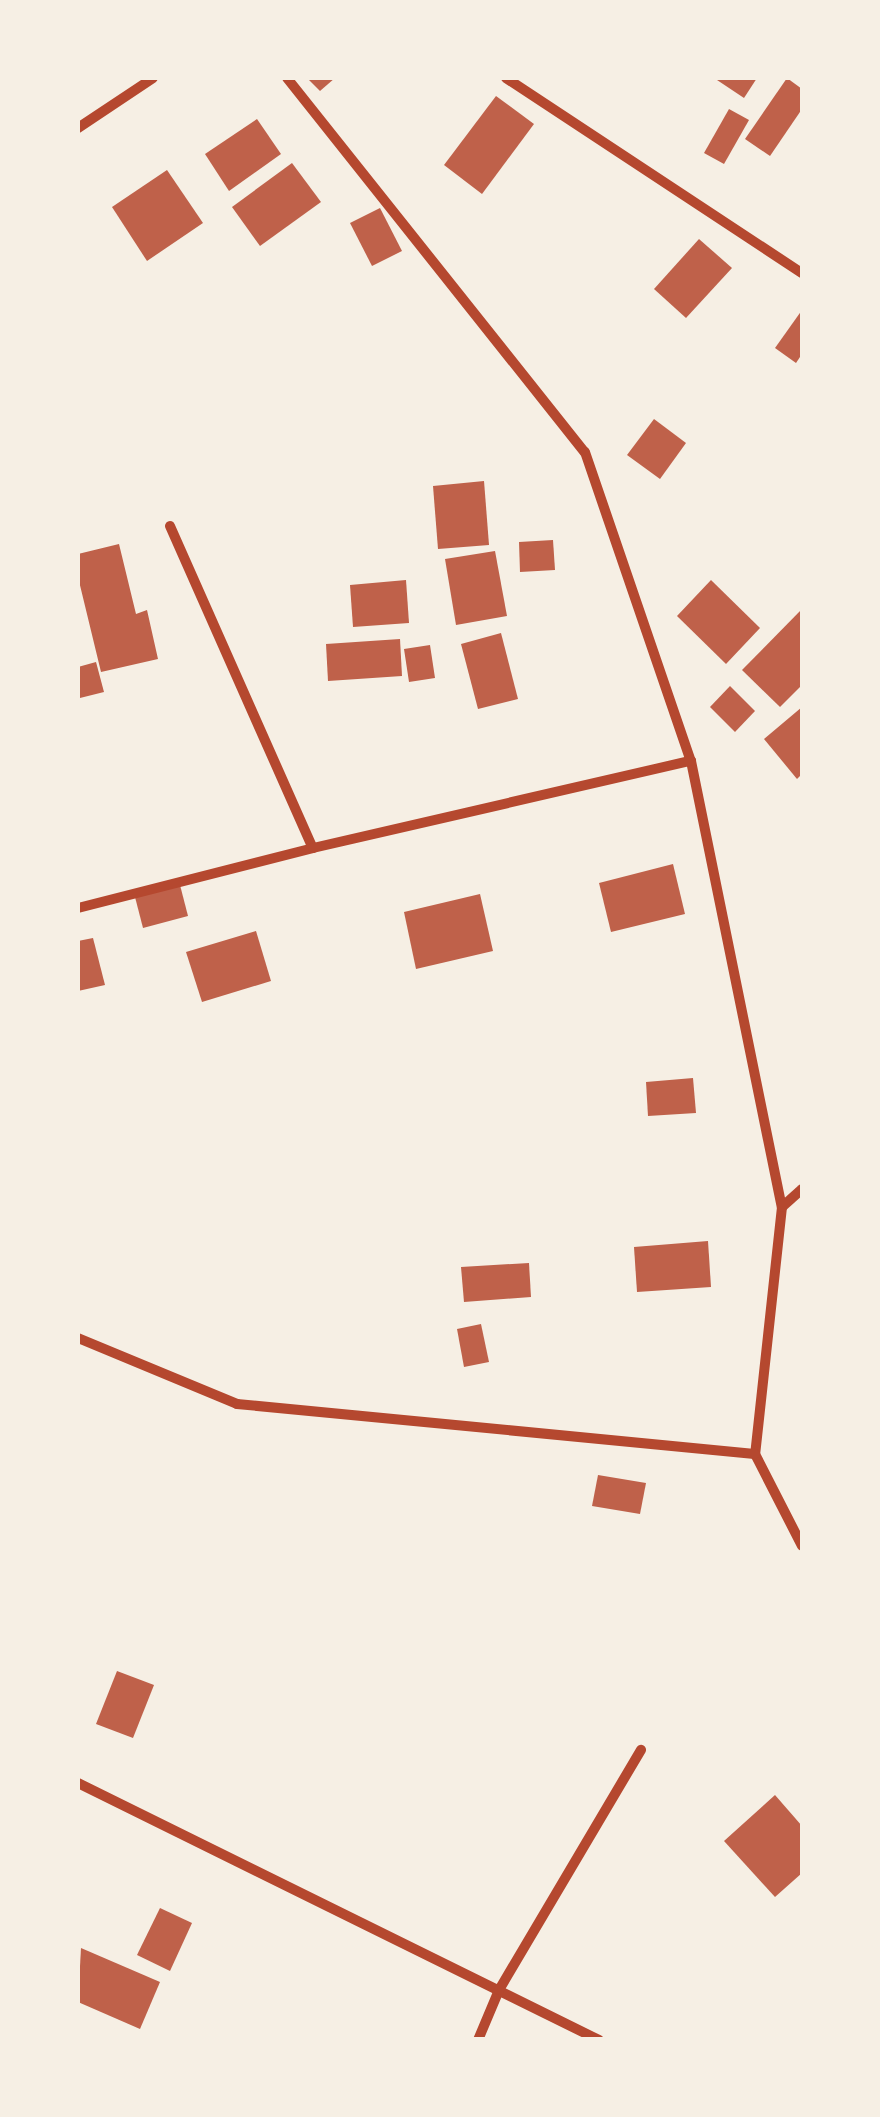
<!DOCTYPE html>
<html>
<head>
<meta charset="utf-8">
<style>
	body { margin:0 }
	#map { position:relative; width:880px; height:2117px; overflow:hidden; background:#f6efe4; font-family:Barlow,sans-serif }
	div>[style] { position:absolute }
	.building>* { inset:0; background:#bf614a }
	.minor>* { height:10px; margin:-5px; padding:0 5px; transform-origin:5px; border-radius:5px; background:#b5482f }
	span { translate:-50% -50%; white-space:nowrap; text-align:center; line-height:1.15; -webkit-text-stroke:9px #f6efe4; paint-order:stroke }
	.frame { position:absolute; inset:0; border:80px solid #f6efe4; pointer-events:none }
</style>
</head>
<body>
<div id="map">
	<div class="building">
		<div style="clip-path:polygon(307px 78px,335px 78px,320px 91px)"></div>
		<div style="clip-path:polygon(714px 78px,757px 78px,744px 98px)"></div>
		<div style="clip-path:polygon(787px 78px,802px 89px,802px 109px,770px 156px,745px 139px)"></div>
		<div style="clip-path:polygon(496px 96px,534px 124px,482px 194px,444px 165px)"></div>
		<div style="clip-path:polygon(729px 109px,749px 120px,724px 164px,704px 153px)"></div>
		<div style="clip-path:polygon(257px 119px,281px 154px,229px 191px,205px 154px)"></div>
		<div style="clip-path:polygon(292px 163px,321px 202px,260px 246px,232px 207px)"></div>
		<div style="clip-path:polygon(167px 170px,203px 223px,147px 261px,112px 207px)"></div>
		<div style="clip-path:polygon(380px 208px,402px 251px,372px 266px,350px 223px)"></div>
		<div style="clip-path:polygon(699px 239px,732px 268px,686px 318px,654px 289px)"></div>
		<div style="clip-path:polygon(802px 310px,802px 354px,796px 363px,775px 348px)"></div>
		<div style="clip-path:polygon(654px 419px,686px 443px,660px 479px,627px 455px)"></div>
		<div style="clip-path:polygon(484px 481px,489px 545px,438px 549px,433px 486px)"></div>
		<div style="clip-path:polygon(553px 540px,555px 570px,520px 572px,519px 542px)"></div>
		<div style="clip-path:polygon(119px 544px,136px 614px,147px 610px,158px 659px,101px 672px,78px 577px,78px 554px)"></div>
		<div style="clip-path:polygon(495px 551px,507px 616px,456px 625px,445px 559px)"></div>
		<div style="clip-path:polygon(406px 580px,409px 623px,353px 627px,350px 585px)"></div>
		<div style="clip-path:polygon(711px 580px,760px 628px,726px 664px,677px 616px)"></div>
		<div style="clip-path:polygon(802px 609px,802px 685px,780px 707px,742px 670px)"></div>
		<div style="clip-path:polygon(501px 633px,518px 699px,478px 709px,461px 644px)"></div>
		<div style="clip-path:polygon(400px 639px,402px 676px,328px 681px,326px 644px)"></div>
		<div style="clip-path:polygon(430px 645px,435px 678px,409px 682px,404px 649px)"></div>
		<div style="clip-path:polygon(96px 662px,104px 692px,80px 698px,78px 667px)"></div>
		<div style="clip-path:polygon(730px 686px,755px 711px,735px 732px,710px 707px)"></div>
		<div style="clip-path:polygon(802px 707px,802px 774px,797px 779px,764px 739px)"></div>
		<div style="clip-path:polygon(673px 864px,685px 914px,611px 932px,599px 883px)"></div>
		<div style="clip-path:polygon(180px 885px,188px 916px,143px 928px,135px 897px)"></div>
		<div style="clip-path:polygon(480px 894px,493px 951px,416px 969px,404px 912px)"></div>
		<div style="clip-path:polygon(256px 931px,271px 981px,202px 1002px,186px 952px)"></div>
		<div style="clip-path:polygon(93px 938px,105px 985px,78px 991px,78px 941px)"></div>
		<div style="clip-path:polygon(693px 1078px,696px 1113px,648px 1116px,646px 1082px)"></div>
		<div style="clip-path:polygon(708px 1241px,711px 1287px,637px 1292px,634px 1247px)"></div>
		<div style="clip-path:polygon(529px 1263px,531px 1297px,464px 1302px,461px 1267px)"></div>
		<div style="clip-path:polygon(481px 1324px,489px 1362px,464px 1367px,457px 1329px)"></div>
		<div style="clip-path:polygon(598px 1475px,646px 1483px,640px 1514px,592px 1506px)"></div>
		<div style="clip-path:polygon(117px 1671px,154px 1685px,133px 1738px,96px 1724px)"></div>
		<div style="clip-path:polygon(775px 1795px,802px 1826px,802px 1873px,775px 1897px,724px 1841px)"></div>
		<div style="clip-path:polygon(160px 1908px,192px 1923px,170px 1971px,137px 1955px)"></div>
		<div style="clip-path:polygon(81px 1948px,160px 1982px,140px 2029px,78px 2002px)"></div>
	</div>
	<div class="minor">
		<div style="left:287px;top:78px;width:478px;rotate:51.5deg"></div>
		<div style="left:585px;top:452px;width:327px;rotate:71.1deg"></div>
		<div style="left:691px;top:761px;width:455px;rotate:78.5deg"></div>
		<div style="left:782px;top:1207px;width:248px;rotate:96.2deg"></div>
		<div style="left:755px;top:1454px;width:103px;rotate:62.9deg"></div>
		<div style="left:506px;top:78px;width:354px;rotate:33.4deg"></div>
		<div style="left:78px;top:128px;width:90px;rotate:-33.7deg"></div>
		<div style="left:170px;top:526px;width:352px;rotate:66.1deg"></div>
		<div style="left:78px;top:908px;width:243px;rotate:-14.3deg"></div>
		<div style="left:313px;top:848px;width:388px;rotate:-13deg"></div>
		<div style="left:782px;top:1207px;width:27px;rotate:-42deg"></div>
		<div style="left:78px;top:1338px;width:172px;rotate:22.5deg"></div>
		<div style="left:237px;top:1404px;width:520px;rotate:5.51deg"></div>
		<div style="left:78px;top:1783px;width:581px;rotate:26.26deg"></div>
		<div style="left:478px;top:2040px;width:54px;rotate:-67.2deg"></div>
		<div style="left:499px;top:1990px;width:279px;rotate:-59.4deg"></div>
	</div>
	<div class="frame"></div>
</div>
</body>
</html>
